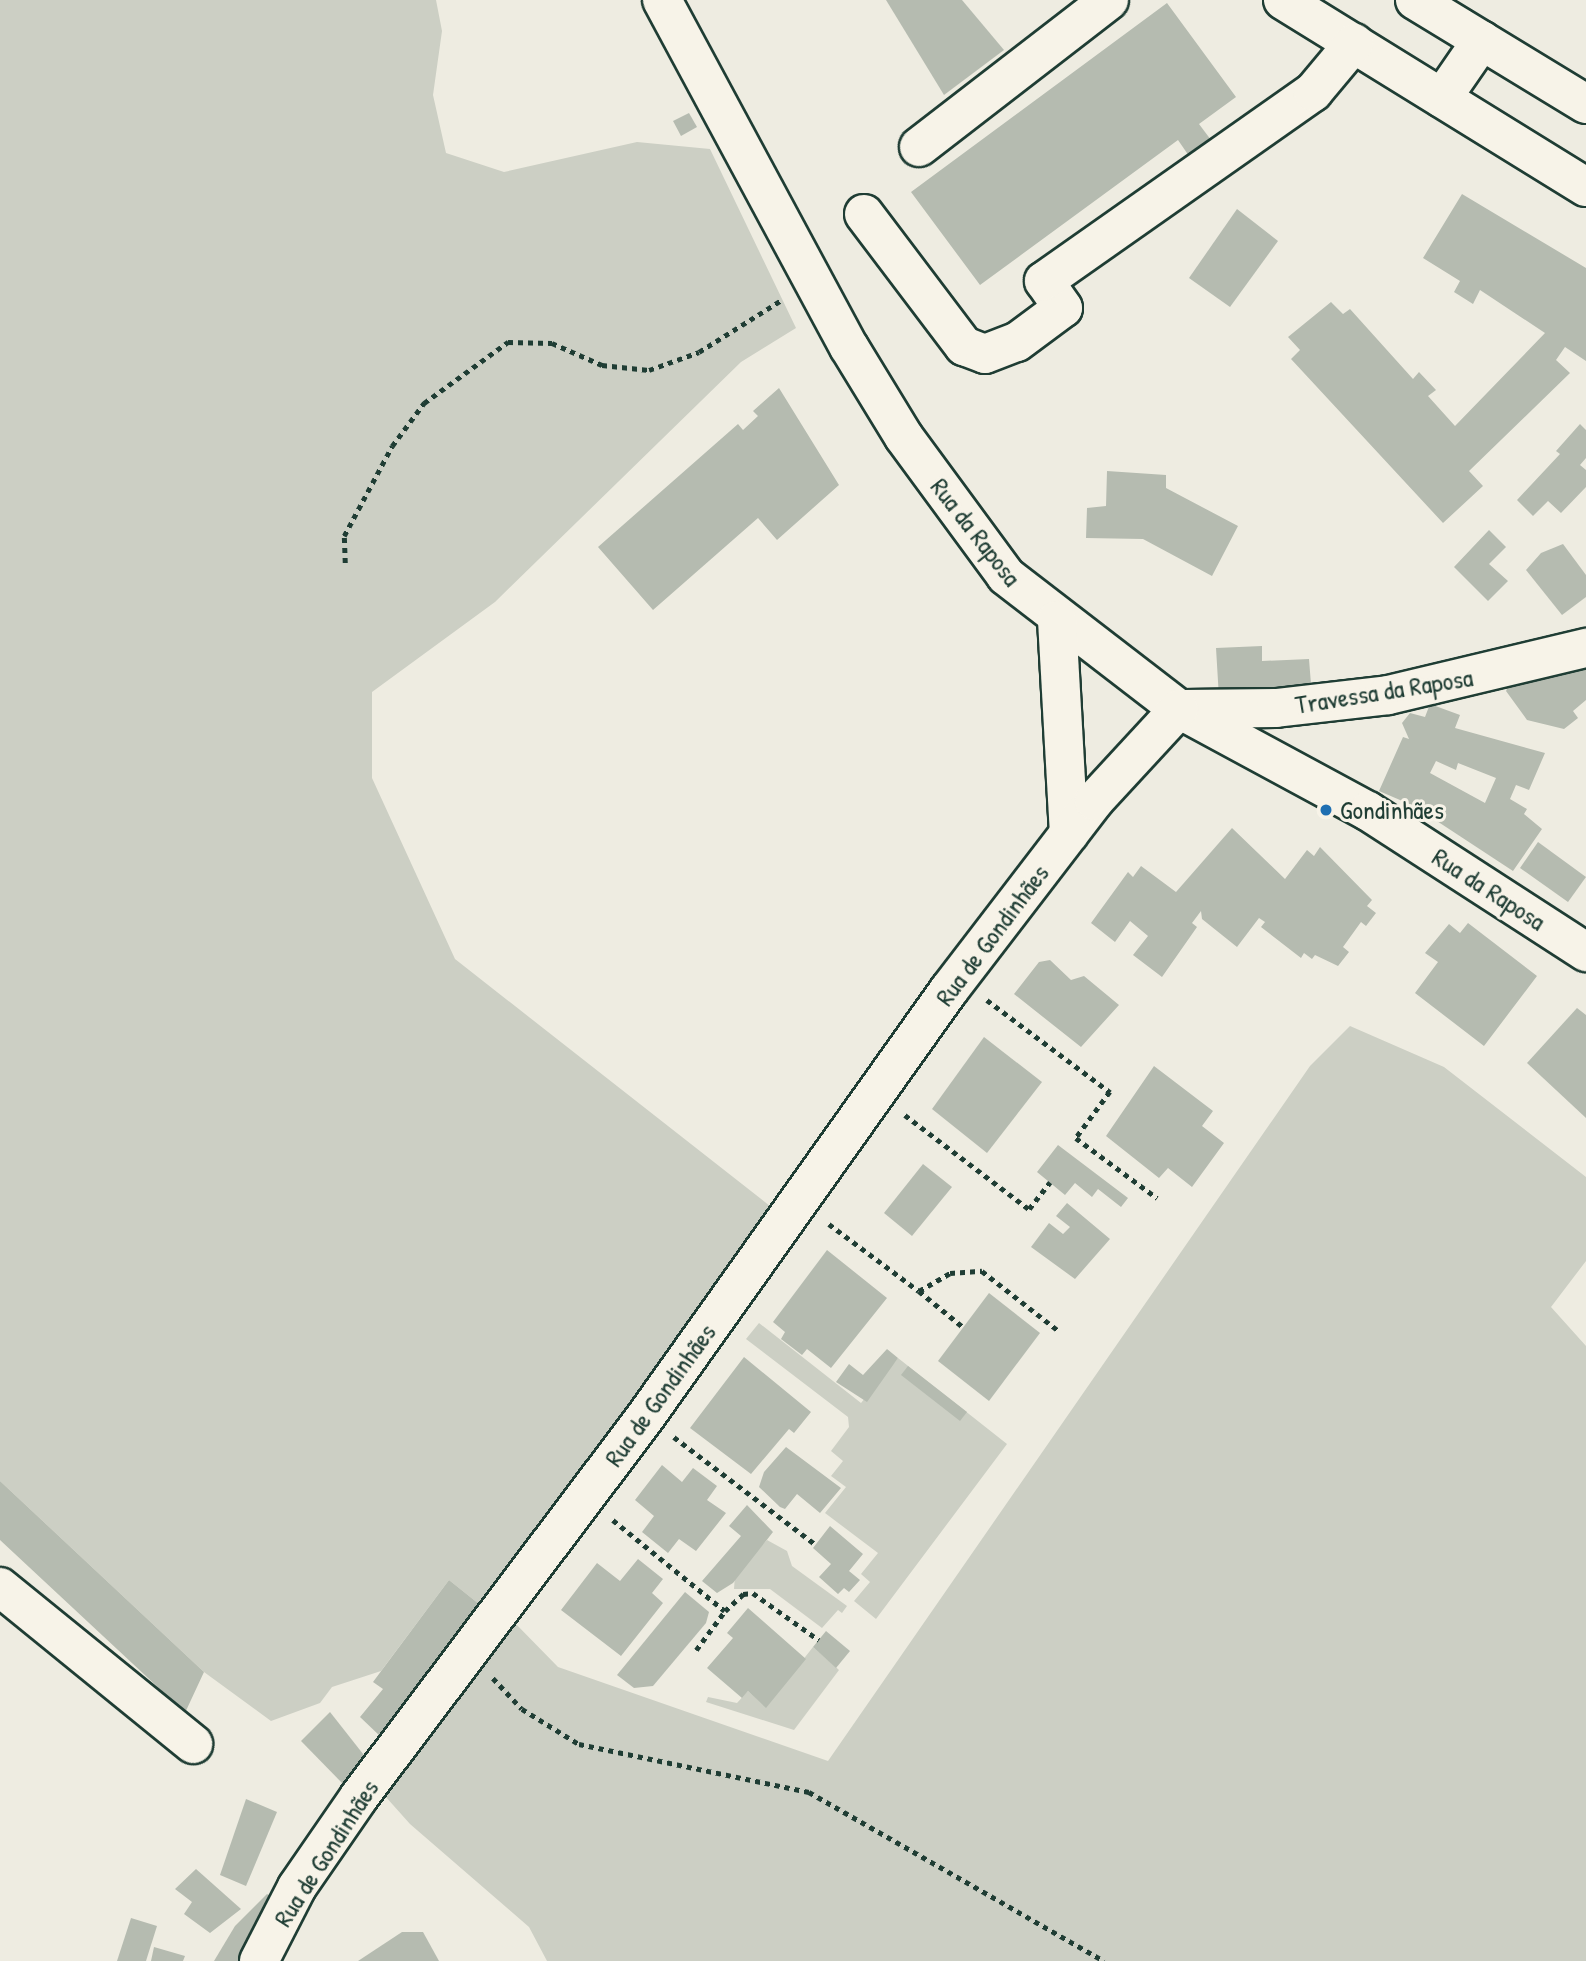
<!DOCTYPE html>
<html>
<head>
<meta charset="utf-8">
<style>
	body { margin:0 }
	#map { position:relative; width:1586px; height:1961px; overflow:hidden; background:#eeece1; font-family:"Patrick Hand",sans-serif }
	div>[style] { position:absolute }
	.green>* { inset:0; background:#cccfc4 }
	.building>* { inset:0; background:#b5bbb0 }
	.path>* { height:4.5px; margin-top:-2.25px; transform-origin:0; background:repeating-linear-gradient(90deg,#1f3d34 0 5px,transparent 0 10px) }
	.roads { filter:drop-shadow(2px 0 #1f3d34) drop-shadow(-2px 0 #1f3d34) drop-shadow(0 2px #1f3d34) drop-shadow(0 -2px #1f3d34) }
	.minor>* { height:38px; margin:-19px; padding:0 19px; transform-origin:19px; border-radius:19px; background:#f7f3e8 }
	.dots>* { width:19px; height:19px; translate:-50% -50%; box-sizing:border-box; border:4px solid #f7f3e8; border-radius:50% }
	span { translate:-50% -50%; white-space:nowrap; text-align:center; line-height:1.15; -webkit-text-stroke:6px #f7f3e8; paint-order:stroke }
	.street-label { font-size:26px; color:#1f3d34 }
	.poi-label { font-size:26px; color:#1f3d34 }
	.left { translate:0 -50%; text-align:left }
</style>
</head>
<body>
<div id="map">
	<div class="green">
		<div style="clip-path:polygon(0 0,436px 0,442px 31px,433px 95px,446px 153px,504px 172px,637px 142px,710px 149px,796px 328px,741px 362px,495px 602px,372px 692px,372px 778px,455px 959px,775px 1210px,479px 1604px,449px 1580px,381px 1671px,332px 1687px,320px 1703px,271px 1721px,204px 1672px,0 1481px)"></div>
		<div style="clip-path:polygon(1350px 1026px,1444px 1067px,1586px 1177px,1586px 1261px,1551px 1307px,1586px 1346px,1586px 1961px,547px 1961px,529px 1927px,410px 1824px,385px 1796px,512px 1620px,558px 1667px,828px 1761px,1310px 1066px)"></div>
		<div style="clip-path:polygon(759px 1323px,861px 1403px,898px 1358px,1007px 1444px,876px 1619px,854px 1601px,870px 1582px,861px 1574px,878px 1553px,825px 1513px,846px 1487px,831px 1476px,843px 1461px,831px 1451px,849px 1427px,848px 1417px,746px 1339px)"></div>
		<div style="clip-path:polygon(767px 1540px,787px 1551px,792px 1566px,847px 1606px,842px 1613px,838px 1610px,822px 1628px,770px 1589px,734px 1589px,735px 1575px)"></div>
		<div style="clip-path:polygon(813px 1647px,839px 1670px,794px 1730px,706px 1702px,708px 1697px,737px 1703px,748px 1691px,766px 1707px)"></div>
	</div>
	<div class="building">
		<div style="clip-path:polygon(886px 0,962px 0,1004px 50px,944px 95px)"></div>
		<div style="clip-path:polygon(1167px 3px,1236px 97px,1199px 124px,1211px 140px,1189px 156px,1178px 140px,980px 285px,911px 192px)"></div>
		<div style="clip-path:polygon(689px 113px,697px 127px,681px 136px,673px 121px)"></div>
		<div style="clip-path:polygon(1462px 194px,1586px 268px,1586px 361px,1565px 347px,1556px 360px,1570px 373px,1469px 471px,1483px 486px,1443px 523px,1291px 359px,1300px 350px,1288px 337px,1331px 302px,1343px 314px,1350px 309px,1413px 379px,1419px 372px,1436px 390px,1428px 396px,1455px 426px,1545px 333px,1480px 290px,1473px 304px,1454px 292px,1460px 281px,1423px 258px)"></div>
		<div style="clip-path:polygon(1237px 209px,1278px 241px,1230px 307px,1189px 278px)"></div>
		<div style="clip-path:polygon(779px 388px,839px 485px,777px 540px,758px 518px,653px 610px,598px 547px,738px 424px,743px 430px,758px 416px,753px 411px)"></div>
		<div style="clip-path:polygon(1580px 424px,1586px 430px,1586px 458px,1580px 465px,1586px 470px,1586px 487px,1561px 513px,1548px 501px,1533px 516px,1517px 500px,1560px 454px,1556px 451px)"></div>
		<div style="clip-path:polygon(1107px 471px,1166px 475px,1166px 488px,1238px 526px,1212px 576px,1143px 539px,1086px 538px,1087px 508px,1106px 506px)"></div>
		<div style="clip-path:polygon(1489px 530px,1506px 547px,1489px 564px,1508px 581px,1488px 601px,1454px 567px)"></div>
		<div style="clip-path:polygon(1563px 544px,1586px 575px,1586px 597px,1562px 615px,1526px 570px,1541px 553px)"></div>
		<div style="clip-path:polygon(1262px 646px,1262px 661px,1309px 659px,1312px 697px,1219px 698px,1216px 648px)"></div>
		<div style="clip-path:polygon(1586px 665px,1586px 700px,1573px 711px,1578px 718px,1564px 729px,1527px 720px,1506px 691px,1513px 677px)"></div>
		<div style="clip-path:polygon(evenodd,1430px 704px,1460px 715px,1455px 728px,1545px 753px,1529px 790px,1516px 785px,1510px 799px,1527px 809px,1524px 814px,1542px 829px,1513px 871px,1414px 806px,1379px 791px,1403px 737px,1409px 739px,1402px 723px,1410px 713px,1425px 717px,1430px 704px,1436px 761px,1456px 770px,1458px 763px,1496px 778px,1485px 803px,1430px 773px,1436px 761px)"></div>
		<div style="clip-path:polygon(1232px 828px,1285px 879px,1307px 850px,1314px 856px,1320px 847px,1372px 900px,1367px 906px,1376px 913px,1366px 926px,1361px 922px,1343px 947px,1349px 952px,1338px 966px,1315px 955px,1312px 959px,1304px 953px,1301px 958px,1261px 927px,1265px 922px,1259px 918px,1237px 947px,1202px 919px,1201px 911px,1192px 923px,1197px 927px,1162px 977px,1133px 955px,1148px 936px,1130px 921px,1115px 942px,1091px 923px,1128px 872px,1133px 877px,1141px 866px,1176px 892px)"></div>
		<div style="clip-path:polygon(1538px 842px,1586px 877px,1568px 902px,1520px 868px)"></div>
		<div style="clip-path:polygon(1468px 923px,1537px 976px,1484px 1046px,1415px 993px,1438px 962px,1425px 953px,1449px 924px,1460px 933px)"></div>
		<div style="clip-path:polygon(1050px 960px,1071px 980px,1084px 976px,1119px 1005px,1081px 1047px,1014px 994px,1039px 962px)"></div>
		<div style="clip-path:polygon(1577px 1008px,1586px 1015px,1586px 1118px,1527px 1063px)"></div>
		<div style="clip-path:polygon(984px 1037px,1042px 1082px,987px 1153px,932px 1109px)"></div>
		<div style="clip-path:polygon(1154px 1066px,1213px 1111px,1202px 1126px,1224px 1143px,1192px 1187px,1168px 1168px,1159px 1178px,1106px 1136px)"></div>
		<div style="clip-path:polygon(1058px 1145px,1128px 1198px,1121px 1207px,1098px 1189px,1092px 1197px,1075px 1183px,1065px 1195px,1037px 1172px)"></div>
		<div style="clip-path:polygon(923px 1164px,952px 1187px,912px 1236px,884px 1213px)"></div>
		<div style="clip-path:polygon(1067px 1203px,1110px 1239px,1075px 1279px,1031px 1247px,1049px 1223px,1063px 1234px,1070px 1227px,1056px 1216px)"></div>
		<div style="clip-path:polygon(827px 1250px,887px 1298px,831px 1368px,807px 1349px,802px 1355px,781px 1339px,785px 1332px,773px 1322px)"></div>
		<div style="clip-path:polygon(989px 1293px,1040px 1333px,989px 1401px,938px 1361px)"></div>
		<div style="clip-path:polygon(887px 1349px,898px 1358px,867px 1402px,836px 1382px,849px 1364px,863px 1375px)"></div>
		<div style="clip-path:polygon(744px 1357px,811px 1412px,794px 1433px,789px 1429px,751px 1474px,690px 1428px)"></div>
		<div style="clip-path:polygon(908px 1366px,967px 1412px,960px 1421px,901px 1375px)"></div>
		<div style="clip-path:polygon(786px 1447px,841px 1488px,820px 1513px,797px 1494px,785px 1509px,780px 1507px,759px 1487px,764px 1472px)"></div>
		<div style="clip-path:polygon(662px 1465px,682px 1482px,693px 1468px,717px 1486px,707px 1500px,726px 1513px,696px 1551px,679px 1539px,668px 1553px,642px 1532px,654px 1516px,635px 1500px)"></div>
		<div style="clip-path:polygon(0 1481px,204px 1672px,184px 1715px,158px 1699px,162px 1691px,0 1540px)"></div>
		<div style="clip-path:polygon(747px 1505px,773px 1532px,733px 1583px,717px 1593px,702px 1581px,741px 1536px,729px 1526px)"></div>
		<div style="clip-path:polygon(830px 1526px,863px 1554px,849px 1571px,860px 1580px,849px 1592px,844px 1588px,838px 1594px,819px 1577px,831px 1564px,813px 1548px)"></div>
		<div style="clip-path:polygon(638px 1559px,663px 1579px,652px 1593px,663px 1603px,621px 1656px,561px 1610px,597px 1563px,620px 1581px)"></div>
		<div style="clip-path:polygon(449px 1580px,479px 1604px,381px 1737px,360px 1717px,383px 1689px,373px 1682px)"></div>
		<div style="clip-path:polygon(685px 1592px,709px 1612px,706px 1623px,653px 1686px,634px 1688px,617px 1675px)"></div>
		<div style="clip-path:polygon(748px 1608px,806px 1659px,766px 1708px,748px 1691px,742px 1698px,707px 1668px,733px 1638px,727px 1633px)"></div>
		<div style="clip-path:polygon(826px 1631px,850px 1651px,836px 1668px,813px 1647px)"></div>
		<div style="clip-path:polygon(330px 1712px,367px 1759px,344px 1785px,301px 1741px)"></div>
		<div style="clip-path:polygon(246px 1799px,277px 1812px,246px 1886px,220px 1875px)"></div>
		<div style="clip-path:polygon(196px 1869px,241px 1909px,210px 1933px,184px 1914px,192px 1902px,175px 1889px)"></div>
		<div style="clip-path:polygon(267px 1894px,278px 1901px,240px 1961px,214px 1961px,235px 1926px)"></div>
		<div style="clip-path:polygon(131px 1918px,157px 1926px,146px 1961px,117px 1961px)"></div>
		<div style="clip-path:polygon(402px 1932px,423px 1932px,439px 1961px,358px 1961px)"></div>
		<div style="clip-path:polygon(154px 1947px,185px 1956px,183px 1961px,151px 1961px)"></div>
	</div>
	<div class="path">
		<div style="left:345px;top:563px;width:27px;rotate:-92deg"></div>
		<div style="left:344px;top:536px;width:102px;rotate:-61.9deg"></div>
		<div style="left:392px;top:446px;width:54px;rotate:-53.3deg"></div>
		<div style="left:424px;top:403px;width:104px;rotate:-36deg"></div>
		<div style="left:508px;top:342px;width:44px;rotate:1.3deg"></div>
		<div style="left:552px;top:343px;width:55px;rotate:23.7deg"></div>
		<div style="left:602px;top:365px;width:47px;rotate:6.1deg"></div>
		<div style="left:649px;top:370px;width:53px;rotate:-19.8deg"></div>
		<div style="left:699px;top:352px;width:99px;rotate:-32.2deg"></div>
		<div style="left:987px;top:1000px;width:154px;rotate:36.8deg"></div>
		<div style="left:1110px;top:1092px;width:57px;rotate:126.5deg"></div>
		<div style="left:1076px;top:1138px;width:101px;rotate:36.5deg"></div>
		<div style="left:905px;top:1115px;width:156px;rotate:37.2deg"></div>
		<div style="left:1029px;top:1209px;width:34px;rotate:-52deg"></div>
		<div style="left:829px;top:1224px;width:112px;rotate:36.7deg"></div>
		<div style="left:919px;top:1291px;width:36px;rotate:-30deg"></div>
		<div style="left:950px;top:1273px;width:32px;rotate:-4deg"></div>
		<div style="left:982px;top:1271px;width:99px;rotate:38deg"></div>
		<div style="left:919px;top:1291px;width:57px;rotate:39.3deg"></div>
		<div style="left:674px;top:1437px;width:177px;rotate:37.2deg"></div>
		<div style="left:613px;top:1520px;width:144px;rotate:39.1deg"></div>
		<div style="left:725px;top:1611px;width:25px;rotate:-43deg"></div>
		<div style="left:743px;top:1594px;width:10px;rotate:-6deg"></div>
		<div style="left:753px;top:1593px;width:81px;rotate:35.5deg"></div>
		<div style="left:696px;top:1650px;width:49px;rotate:-53.4deg"></div>
		<div style="left:493px;top:1678px;width:42px;rotate:46.9deg"></div>
		<div style="left:522px;top:1709px;width:67px;rotate:31.6deg"></div>
		<div style="left:579px;top:1744px;width:235px;rotate:11.8deg"></div>
		<div style="left:809px;top:1792px;width:340px;rotate:29.8deg"></div>
	</div>
	<div class="roads">
		<div class="minor">
			<div style="left:662px;top:0;width:394px;rotate:61.7deg"></div>
			<div style="left:849px;top:347px;width:105px;rotate:58.6deg"></div>
			<div style="left:904px;top:437px;width:172px;rotate:53.7deg"></div>
			<div style="left:1006px;top:576px;width:218px;rotate:37.6deg"></div>
			<div style="left:1179px;top:709px;width:215px;rotate:28.4deg"></div>
			<div style="left:1368px;top:811px;width:260px;rotate:32.9deg"></div>
			<div style="left:1283px;top:0;width:356px;rotate:31.7deg"></div>
			<div style="left:1415px;top:0;width:200px;rotate:31.3deg"></div>
			<div style="left:1442px;top:98px;width:70px;rotate:-55.4deg"></div>
			<div style="left:919px;top:147px;width:240px;rotate:-37.7deg"></div>
			<div style="left:864px;top:214px;width:166px;rotate:52.9deg"></div>
			<div style="left:964px;top:346px;width:22px;rotate:21deg"></div>
			<div style="left:985px;top:354px;width:34px;rotate:-21deg"></div>
			<div style="left:1017px;top:342px;width:57px;rotate:-36.5deg"></div>
			<div style="left:1063px;top:308px;width:33px;rotate:-125deg"></div>
			<div style="left:1044px;top:281px;width:329px;rotate:-35.1deg"></div>
			<div style="left:1313px;top:92px;width:64px;rotate:-50.1deg"></div>
			<div style="left:1057px;top:620px;width:214px;rotate:86.8deg"></div>
			<div style="left:1184px;top:709px;width:92px;rotate:-0.6deg"></div>
			<div style="left:1276px;top:708px;width:113px;rotate:-6.6deg"></div>
			<div style="left:1388px;top:695px;width:204px;rotate:-13.4deg"></div>
			<div style="left:0;top:1587px;width:249px;rotate:39.1deg"></div>
			<div style="left:259px;top:1961px;width:83px;rotate:-62.8deg"></div>
			<div style="left:297px;top:1887px;width:109px;rotate:-55.4deg"></div>
			<div style="left:359px;top:1797px;width:477px;rotate:-53deg"></div>
			<div style="left:646px;top:1416px;width:523px;rotate:-54.58deg"></div>
			<div style="left:949px;top:990px;width:238px;rotate:-52.5deg"></div>
			<div style="left:1094px;top:801px;width:125px;rotate:-47.3deg"></div>
		</div>
	</div>
	<div class="dots">
		<div style="left:1326px;top:810px;background:#1f6fb2"></div>
	</div>
	<div class="street-label">
		<span style="left:976px;top:532px;rotate:52deg">Rua da Raposa</span>
		<span style="left:1384px;top:691px;rotate:-9deg">Travessa da Raposa</span>
		<span style="left:1489px;top:889px;rotate:33deg">Rua da Raposa</span>
		<span style="left:992px;top:935px;rotate:-53deg">Rua de Gondinhães</span>
		<span style="left:660px;top:1395px;rotate:-54deg">Rua de Gondinhães</span>
		<span style="left:326px;top:1853px;rotate:-57deg">Rua de Gondinhães</span>
	</div>
	<div class="poi-label">
		<span class="left" style="left:1340px;top:810px">Gondinhães</span>
	</div>
</div>
</body>
</html>
